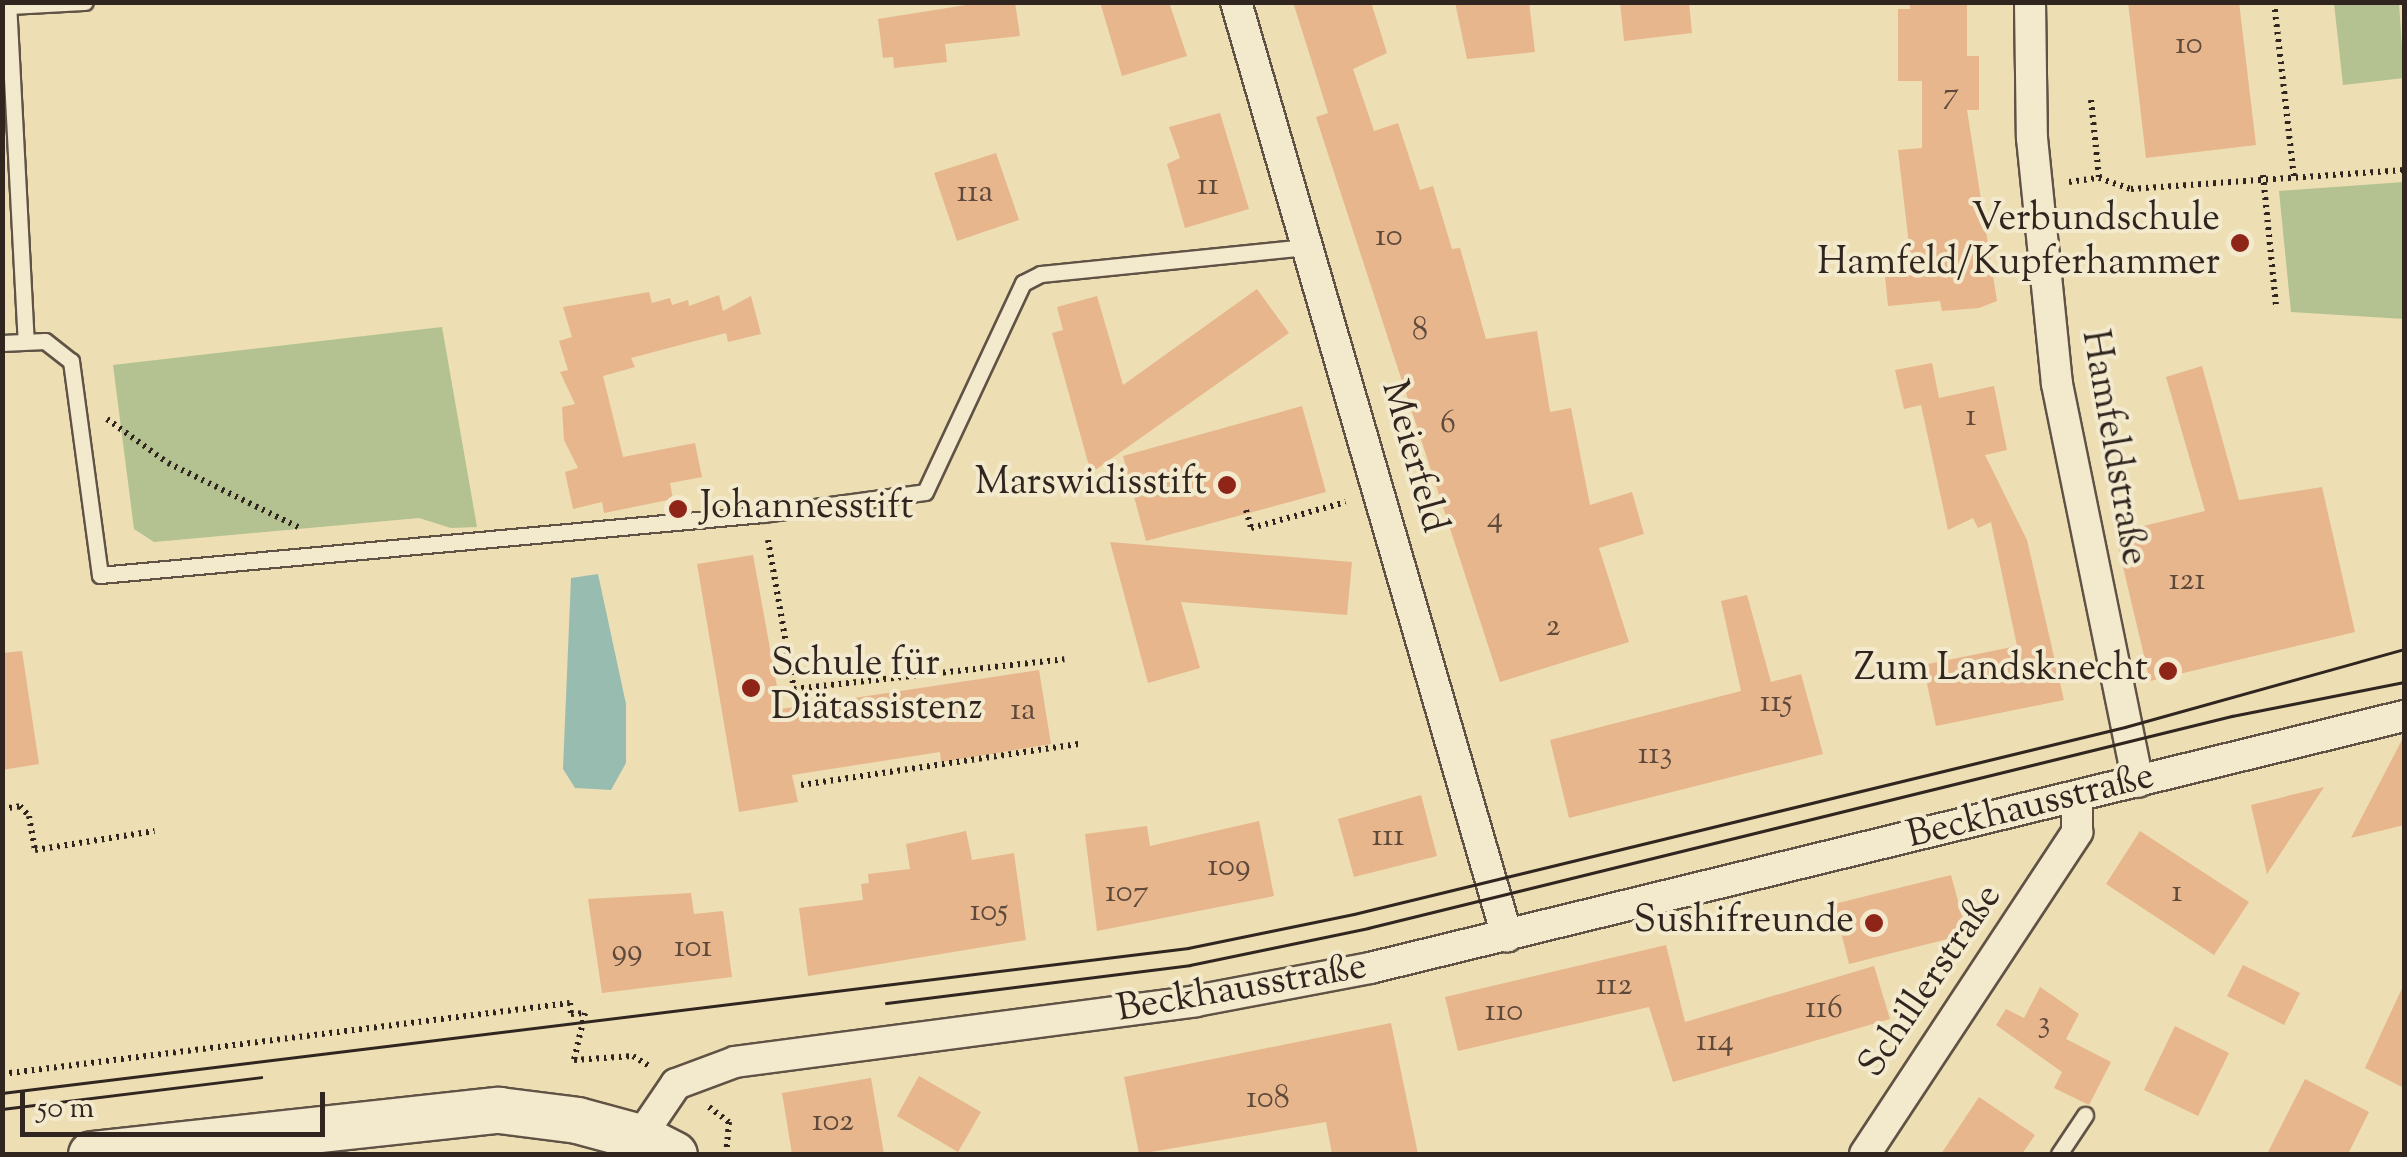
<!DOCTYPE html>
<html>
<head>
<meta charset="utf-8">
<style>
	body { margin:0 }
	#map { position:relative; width:2407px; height:1157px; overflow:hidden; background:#eddeb3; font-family:"Sorts Mill Goudy",serif }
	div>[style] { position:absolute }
	.green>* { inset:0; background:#b3c290 }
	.water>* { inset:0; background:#99bcb1 }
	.building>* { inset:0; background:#e7b68d }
	.path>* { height:6px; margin-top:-3px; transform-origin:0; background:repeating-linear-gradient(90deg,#312520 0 2.5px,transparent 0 7.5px) }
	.roads { filter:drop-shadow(2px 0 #605345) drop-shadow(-2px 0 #605345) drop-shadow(0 2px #605345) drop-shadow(0 -2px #605345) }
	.service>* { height:15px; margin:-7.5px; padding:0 7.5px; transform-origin:7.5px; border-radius:7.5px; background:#f3eace }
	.minor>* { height:30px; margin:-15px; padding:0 15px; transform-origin:15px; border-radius:15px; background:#f3eace }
	.secondary>* { height:45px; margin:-22.5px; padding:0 22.5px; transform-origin:22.5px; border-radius:22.5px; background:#f3eace }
	.tram>* { height:2.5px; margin:-1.25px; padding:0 1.25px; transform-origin:1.25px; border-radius:1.25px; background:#312520 }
	.dots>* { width:28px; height:28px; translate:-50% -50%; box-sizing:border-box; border:5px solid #f3eace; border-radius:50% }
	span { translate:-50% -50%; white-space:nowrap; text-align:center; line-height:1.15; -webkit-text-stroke:8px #f3eace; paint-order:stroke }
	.number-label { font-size:32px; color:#5e493b }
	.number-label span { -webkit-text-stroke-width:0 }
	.poi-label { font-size:38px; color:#312520 }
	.right { translate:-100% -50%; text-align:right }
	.left { translate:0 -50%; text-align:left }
	.street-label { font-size:38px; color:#312520 }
	.frame { position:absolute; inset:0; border:5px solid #312520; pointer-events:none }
	.scale { position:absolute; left:20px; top:1092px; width:305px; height:45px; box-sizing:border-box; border:5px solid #312520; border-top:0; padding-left:12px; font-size:30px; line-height:35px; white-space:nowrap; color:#312520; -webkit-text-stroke:8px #f3eace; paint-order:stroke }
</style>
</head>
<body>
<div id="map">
	<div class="green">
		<div style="clip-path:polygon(2334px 3px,2399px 3px,2404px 78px,2343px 85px)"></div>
		<div style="clip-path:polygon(2404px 182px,2404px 319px,2291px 312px,2279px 191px)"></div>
		<div style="clip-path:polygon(442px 327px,477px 527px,451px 528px,419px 518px,154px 542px,134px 529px,113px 365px)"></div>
	</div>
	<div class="water">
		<div style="clip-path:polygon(598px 574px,626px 704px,626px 763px,611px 790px,575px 788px,563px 769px,571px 578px)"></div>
	</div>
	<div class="building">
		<div style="clip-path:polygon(985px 2px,1015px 2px,1020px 36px,945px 44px,947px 62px,894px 68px,893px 57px,883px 58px,878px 19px)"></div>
		<div style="clip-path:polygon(1100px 2px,1169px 2px,1187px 56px,1122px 76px)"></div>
		<div style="clip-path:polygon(1293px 2px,1371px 2px,1387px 53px,1353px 69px,1374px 131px,1398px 123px,1420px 190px,1433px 186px,1452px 249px,1460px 248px,1486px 339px,1537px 331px,1550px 412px,1571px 408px,1590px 505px,1632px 492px,1644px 534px,1599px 548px,1629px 642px,1500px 682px,1316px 117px,1328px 113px)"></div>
		<div style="clip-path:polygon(1455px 2px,1529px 2px,1535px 52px,1467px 59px)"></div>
		<div style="clip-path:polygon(1620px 2px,1689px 2px,1692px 33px,1624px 41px)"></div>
		<div style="clip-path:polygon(1910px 2px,1967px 2px,1967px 56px,1979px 56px,1979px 110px,1967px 110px,1997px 301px,1979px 308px,1942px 311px,1940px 301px,1888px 306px,1884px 266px,1911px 262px,1898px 150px,1922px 148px,1922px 81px,1898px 81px,1898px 9px,1910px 9px)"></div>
		<div style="clip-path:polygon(2128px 2px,2239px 2px,2256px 145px,2146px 158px)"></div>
		<div style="clip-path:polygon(1220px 113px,1249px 209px,1185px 228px,1167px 164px,1180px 158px,1169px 127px)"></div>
		<div style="clip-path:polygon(996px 153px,1019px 220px,957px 241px,934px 173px)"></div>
		<div style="clip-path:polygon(1257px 289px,1289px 333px,1091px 473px,1052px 333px,1063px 330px,1057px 307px,1097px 296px,1123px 385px)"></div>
		<div style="clip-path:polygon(649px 292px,652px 303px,670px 298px,672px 305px,688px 300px,689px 306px,719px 295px,723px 311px,751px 296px,761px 334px,728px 342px,726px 333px,695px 341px,631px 358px,635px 367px,603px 376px,623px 457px,695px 443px,702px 477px,670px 483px,673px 499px,604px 513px,602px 502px,573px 509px,565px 472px,578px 468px,564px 440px,562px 407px,575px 404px,560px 372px,568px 370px,559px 341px,572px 337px,563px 307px)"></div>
		<div style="clip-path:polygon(1932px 363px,1939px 398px,1994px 386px,2007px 450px,1985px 455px,2027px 540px,2064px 700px,1936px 726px,1923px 665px,2017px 646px,1991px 522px,1978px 528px,1973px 518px,1948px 530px,1921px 405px,1904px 409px,1895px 370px)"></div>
		<div style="clip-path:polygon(2202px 366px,2239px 500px,2322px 487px,2355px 632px,2150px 681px,2115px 533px,2205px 511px,2166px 377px)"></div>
		<div style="clip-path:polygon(1302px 406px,1326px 492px,1146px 541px,1123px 456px)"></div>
		<div style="clip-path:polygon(1110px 542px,1352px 562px,1347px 615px,1181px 602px,1200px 668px,1148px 683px)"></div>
		<div style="clip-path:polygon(753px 555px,781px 709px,1039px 670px,1051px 744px,941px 762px,940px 752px,792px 775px,798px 802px,739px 812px,697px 564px)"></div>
		<div style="clip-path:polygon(1747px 595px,1771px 682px,1801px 674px,1823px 754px,1569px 818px,1550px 740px,1741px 691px,1721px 601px)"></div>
		<div style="clip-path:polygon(22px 651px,39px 764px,2px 770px,2px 653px)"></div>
		<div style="clip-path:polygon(2404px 736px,2404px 825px,2351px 838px)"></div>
		<div style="clip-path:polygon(2324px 787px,2267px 874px,2251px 805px)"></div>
		<div style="clip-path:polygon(1421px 795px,1437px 856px,1354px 877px,1338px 819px)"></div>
		<div style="clip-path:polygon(1259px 821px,1274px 896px,1097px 931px,1085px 834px,1147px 826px,1150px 846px)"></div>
		<div style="clip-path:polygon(966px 831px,972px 860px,1014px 853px,1026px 940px,808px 976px,799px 908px,863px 900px,861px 884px,869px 883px,868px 874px,910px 869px,906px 844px)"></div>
		<div style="clip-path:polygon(2140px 831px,2249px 902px,2214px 955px,2106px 884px)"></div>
		<div style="clip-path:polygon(1951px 875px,1967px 934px,1849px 964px,1834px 904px)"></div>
		<div style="clip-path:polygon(691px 893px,694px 914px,723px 911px,732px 977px,602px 993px,588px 899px)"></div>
		<div style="clip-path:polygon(1666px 945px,1685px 1022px,1874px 966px,1890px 1019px,1673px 1082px,1649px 1007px,1458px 1051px,1445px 997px)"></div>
		<div style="clip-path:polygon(2243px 965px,2300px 993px,2284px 1025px,2227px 996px)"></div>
		<div style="clip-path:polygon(2404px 984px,2404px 1088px,2365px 1068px)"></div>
		<div style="clip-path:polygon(2040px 987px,2079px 1014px,2066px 1039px,2111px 1062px,2089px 1105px,2054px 1088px,2062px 1072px,1996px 1025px,2006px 1009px,2024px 1018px)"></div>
		<div style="clip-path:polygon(1391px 1023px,1418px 1154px,1332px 1154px,1326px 1122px,1139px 1154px,1124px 1077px)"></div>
		<div style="clip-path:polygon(2175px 1026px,2229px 1053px,2198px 1116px,2144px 1090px)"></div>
		<div style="clip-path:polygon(919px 1076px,981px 1112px,958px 1152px,897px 1116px)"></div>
		<div style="clip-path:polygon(871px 1078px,884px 1154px,792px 1154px,782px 1093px)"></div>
		<div style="clip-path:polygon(2305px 1079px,2369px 1112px,2348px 1154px,2267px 1154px)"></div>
		<div style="clip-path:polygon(1979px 1097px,2035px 1135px,2022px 1154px,1941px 1154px)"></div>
	</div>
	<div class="path">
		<div style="left:2274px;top:2px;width:177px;rotate:83.5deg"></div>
		<div style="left:2091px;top:100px;width:78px;rotate:84.1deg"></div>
		<div style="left:2263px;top:175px;width:131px;rotate:84.3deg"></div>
		<div style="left:2069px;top:182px;width:30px;rotate:-8deg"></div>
		<div style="left:2099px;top:178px;width:34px;rotate:19deg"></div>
		<div style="left:2131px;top:189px;width:274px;rotate:-4deg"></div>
		<div style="left:107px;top:419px;width:75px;rotate:35.8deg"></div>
		<div style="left:168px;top:463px;width:147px;rotate:26.2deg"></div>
		<div style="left:1246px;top:510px;width:19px;rotate:74deg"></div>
		<div style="left:1251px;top:528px;width:98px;rotate:-15.3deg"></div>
		<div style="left:768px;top:540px;width:151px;rotate:80.1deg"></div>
		<div style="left:794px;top:689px;width:272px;rotate:-6.3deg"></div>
		<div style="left:801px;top:785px;width:282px;rotate:-8.4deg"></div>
		<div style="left:2px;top:809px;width:18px;rotate:-9deg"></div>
		<div style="left:20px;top:806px;width:13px;rotate:48deg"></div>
		<div style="left:29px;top:816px;width:35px;rotate:80deg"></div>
		<div style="left:35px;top:850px;width:121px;rotate:-9deg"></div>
		<div style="left:2px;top:1074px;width:572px;rotate:-7.13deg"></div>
		<div style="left:570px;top:1003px;width:11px;rotate:85deg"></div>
		<div style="left:571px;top:1014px;width:14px;rotate:-4deg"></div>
		<div style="left:585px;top:1013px;width:48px;rotate:103.2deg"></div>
		<div style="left:574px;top:1060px;width:59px;rotate:-3.9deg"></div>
		<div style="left:633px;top:1056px;width:19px;rotate:32deg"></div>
		<div style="left:709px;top:1107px;width:25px;rotate:37deg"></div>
		<div style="left:729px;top:1122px;width:32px;rotate:95deg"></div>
	</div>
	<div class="roads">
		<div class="service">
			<div style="left:8px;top:2px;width:339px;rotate:87deg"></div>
			<div style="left:8px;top:6px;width:77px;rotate:-3deg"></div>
			<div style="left:2px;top:343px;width:43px;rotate:-2.7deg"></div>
			<div style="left:45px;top:341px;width:33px;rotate:38deg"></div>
			<div style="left:71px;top:361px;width:216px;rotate:82.3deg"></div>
			<div style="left:100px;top:575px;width:666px;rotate:-5.26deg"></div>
			<div style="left:763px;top:514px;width:163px;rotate:-7.7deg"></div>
			<div style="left:925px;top:492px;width:231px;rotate:-64.9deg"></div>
			<div style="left:1023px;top:283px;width:20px;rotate:-27deg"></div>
			<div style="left:1041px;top:274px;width:269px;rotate:-5.8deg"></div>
			<div style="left:2059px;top:1154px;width:47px;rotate:-56.3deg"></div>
		</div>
		<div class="minor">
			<div style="left:1236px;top:2px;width:973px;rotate:73.82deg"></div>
			<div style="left:2030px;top:2px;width:136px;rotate:89.2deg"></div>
			<div style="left:2032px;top:138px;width:247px;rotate:84.2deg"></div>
			<div style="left:2057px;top:384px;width:406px;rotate:78.5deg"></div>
			<div style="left:640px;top:1137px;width:64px;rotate:-55.8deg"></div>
			<div style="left:676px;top:1084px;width:63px;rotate:-20.4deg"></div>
			<div style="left:735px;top:1062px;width:465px;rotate:-7.5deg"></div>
			<div style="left:1196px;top:1001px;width:177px;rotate:-10.7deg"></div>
			<div style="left:1370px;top:968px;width:1064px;rotate:-13.7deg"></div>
			<div style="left:1865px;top:1154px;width:386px;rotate:-56.6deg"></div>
			<div style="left:2077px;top:832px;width:35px;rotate:-90deg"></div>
		</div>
		<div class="secondary">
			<div style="left:91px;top:1154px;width:410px;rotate:-6.2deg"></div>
			<div style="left:499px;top:1110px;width:79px;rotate:7.3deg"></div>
			<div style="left:577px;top:1120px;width:65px;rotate:15.1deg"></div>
			<div style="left:640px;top:1137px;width:38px;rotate:27deg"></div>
		</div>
	</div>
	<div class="tram">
		<div style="left:886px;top:1003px;width:306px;rotate:-7.1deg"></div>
		<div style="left:1190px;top:965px;width:182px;rotate:-11.7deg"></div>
		<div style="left:1368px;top:928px;width:890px;rotate:-13.79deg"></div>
		<div style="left:2232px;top:716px;width:175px;rotate:-11.2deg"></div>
		<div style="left:2px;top:1093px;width:1195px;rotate:-6.97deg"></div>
		<div style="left:1188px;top:948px;width:169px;rotate:-11.6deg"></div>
		<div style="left:1354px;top:914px;width:793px;rotate:-13.63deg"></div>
		<div style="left:2125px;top:727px;width:290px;rotate:-15.6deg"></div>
		<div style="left:2px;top:1109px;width:261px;rotate:-7deg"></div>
	</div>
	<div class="dots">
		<div style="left:2240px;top:243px;background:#8f2418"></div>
		<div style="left:1227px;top:485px;background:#8f2418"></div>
		<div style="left:678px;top:509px;background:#8f2418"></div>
		<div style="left:2168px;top:671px;background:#8f2418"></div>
		<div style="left:751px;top:688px;background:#8f2418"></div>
		<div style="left:1874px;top:923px;background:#8f2418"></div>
	</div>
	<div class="number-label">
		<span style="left:2189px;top:45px">10</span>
		<span style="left:1951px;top:95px">7</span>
		<span style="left:1208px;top:186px">11</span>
		<span style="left:975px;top:193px">11a</span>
		<span style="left:1389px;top:237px">10</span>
		<span style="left:1420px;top:331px">8</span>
		<span style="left:1971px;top:417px">1</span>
		<span style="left:1448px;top:424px">6</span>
		<span style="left:1495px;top:519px">4</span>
		<span style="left:2187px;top:581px">121</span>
		<span style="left:1553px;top:627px">2</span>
		<span style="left:1776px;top:703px">115</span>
		<span style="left:1023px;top:711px">1a</span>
		<span style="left:1655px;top:755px">113</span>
		<span style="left:1388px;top:837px">111</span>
		<span style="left:1229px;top:867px">109</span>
		<span style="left:1127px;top:893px">107</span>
		<span style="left:2177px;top:893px">1</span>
		<span style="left:989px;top:912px">105</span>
		<span style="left:693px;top:948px">101</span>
		<span style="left:627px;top:952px">99</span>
		<span style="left:1614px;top:986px">112</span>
		<span style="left:1824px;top:1009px">116</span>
		<span style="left:1504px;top:1012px">110</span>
		<span style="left:2044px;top:1024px">3</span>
		<span style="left:1715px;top:1042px">114</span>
		<span style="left:1268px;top:1099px">108</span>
		<span style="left:833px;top:1122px">102</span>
	</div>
	<div class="poi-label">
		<span class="right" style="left:2220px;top:243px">Verbundschule<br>Hamfeld/Kupferhammer</span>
		<span class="right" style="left:1207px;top:485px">Marswidisstift</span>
		<span class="left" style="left:700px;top:509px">Johannesstift</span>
		<span class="left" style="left:771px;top:688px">Schule für<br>Diätassistenz</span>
		<span class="right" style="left:2148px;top:671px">Zum Landsknecht</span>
		<span class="right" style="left:1854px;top:923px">Sushifreunde</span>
	</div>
	<div class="street-label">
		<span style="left:2112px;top:448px;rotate:80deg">Hamfeldstraße</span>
		<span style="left:1412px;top:457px;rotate:74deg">Meierfeld</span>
		<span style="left:2031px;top:808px;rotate:-14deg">Beckhausstraße</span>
		<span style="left:1932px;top:982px;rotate:-56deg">Schillerstraße</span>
		<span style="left:1242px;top:990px;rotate:-10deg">Beckhausstraße</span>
	</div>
	<div class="frame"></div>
	<div class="scale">50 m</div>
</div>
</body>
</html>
